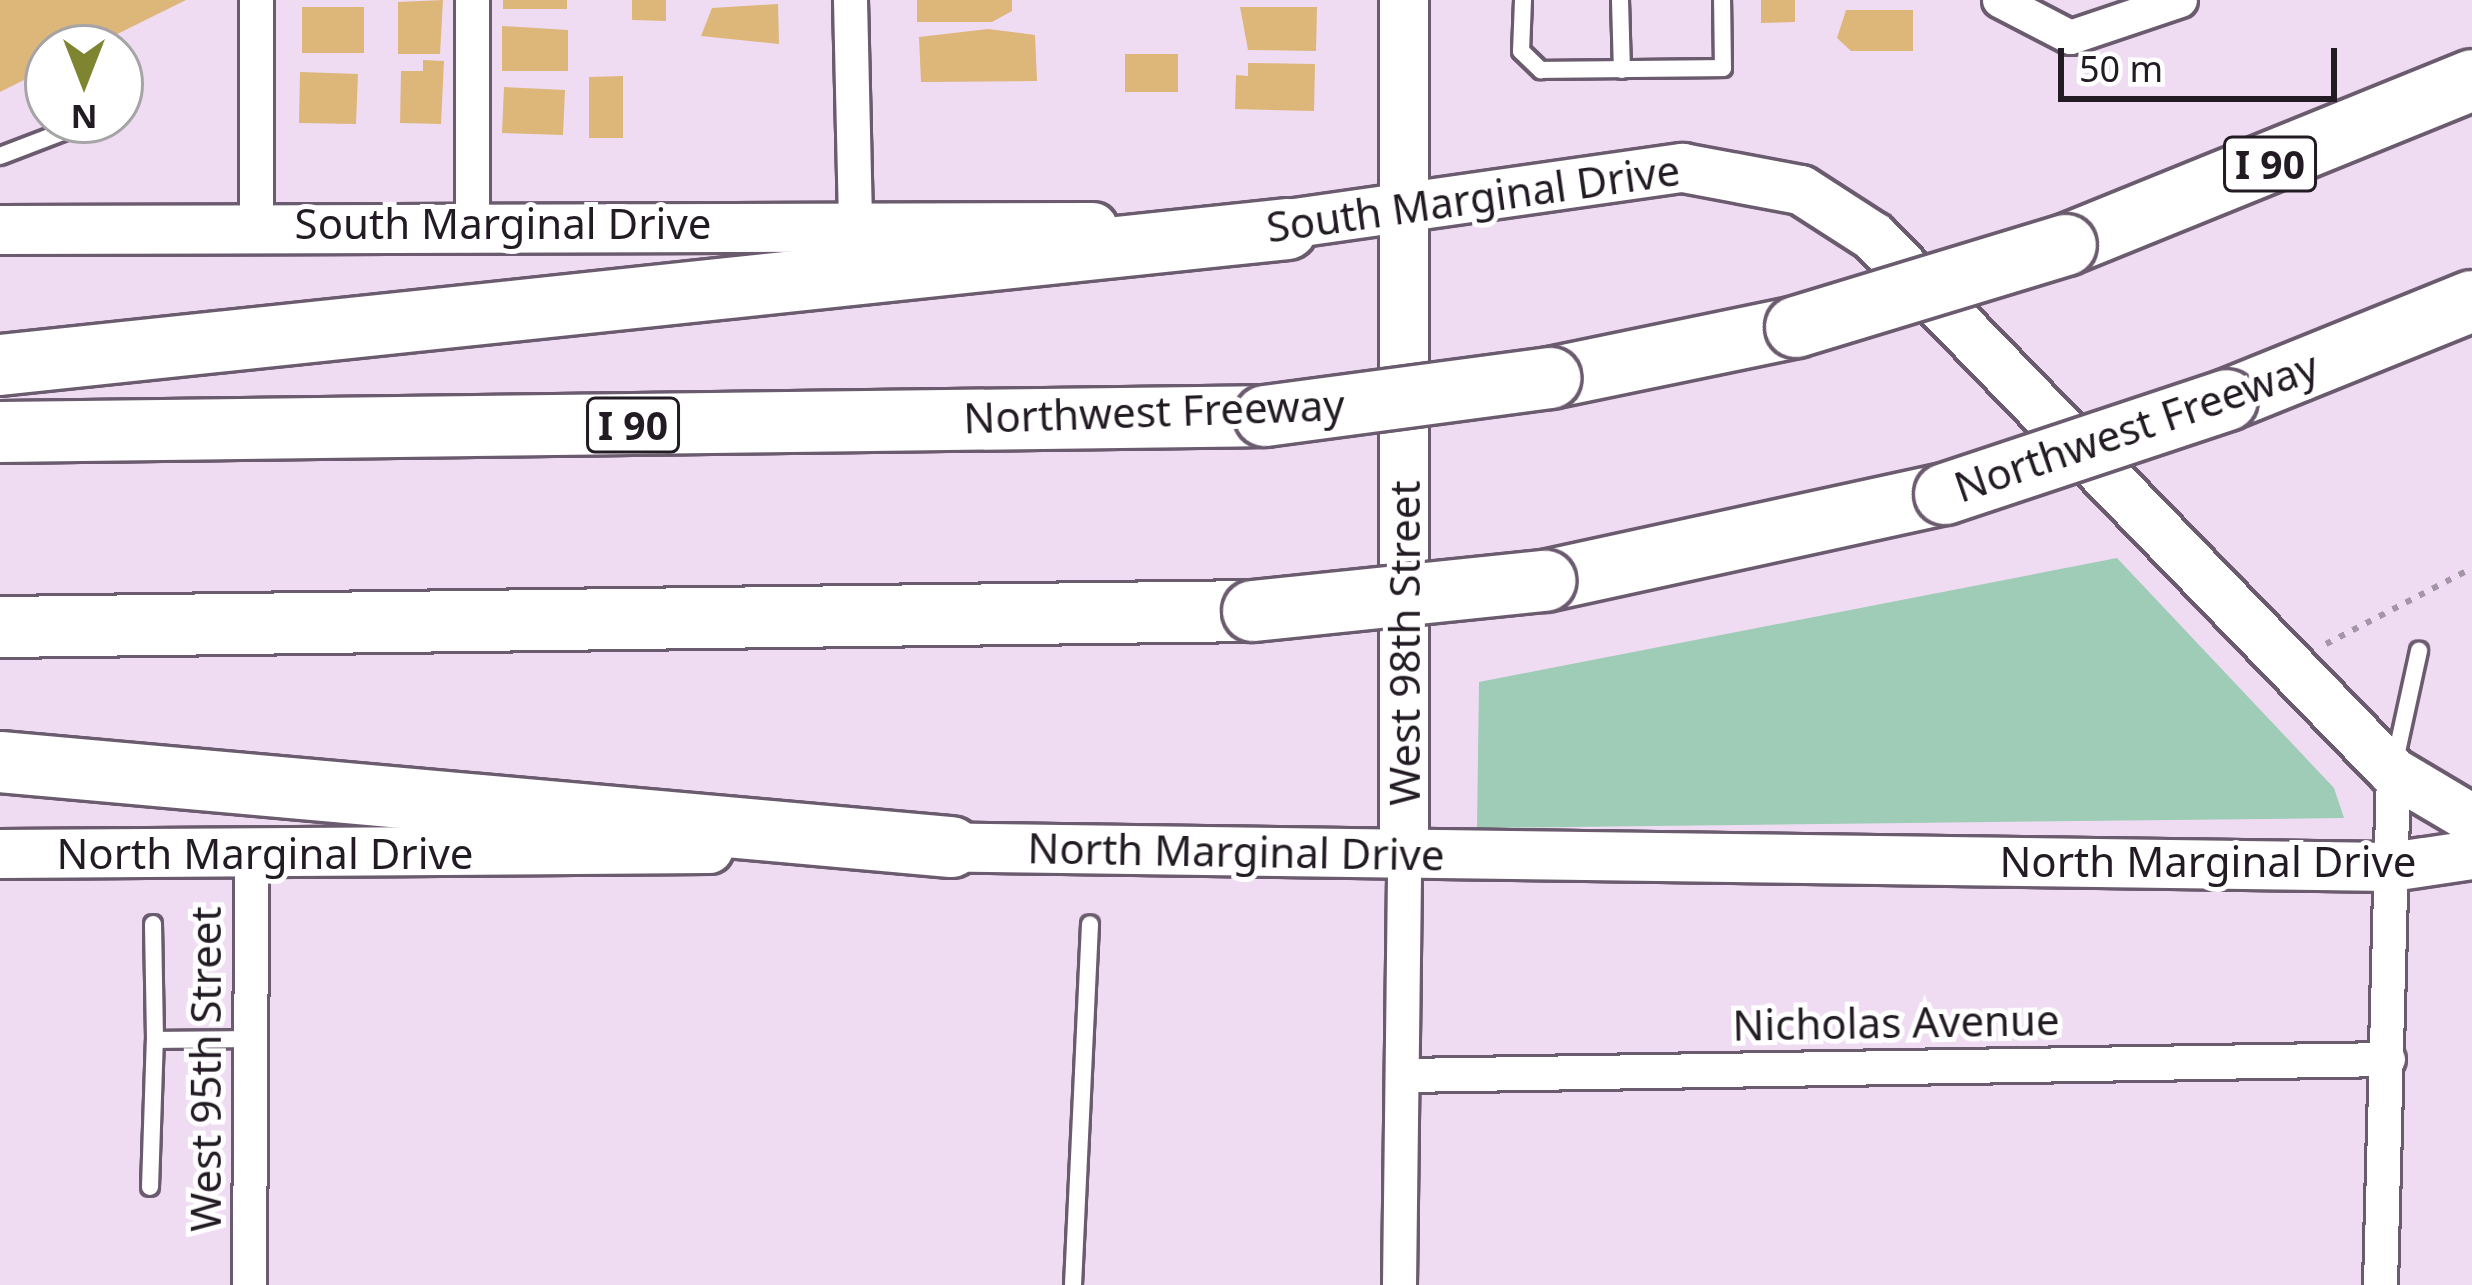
<!DOCTYPE html>
<html>
<head>
<meta charset="utf-8">
<style>
	body { margin:0 }
	#map { position:relative; width:2472px; height:1285px; overflow:hidden; background:#efdcf3; font-family:"Noto Sans",sans-serif }
	div>[style] { position:absolute }
	.green>* { inset:0; background:#9eccb6 }
	.building>* { inset:0; background:#dcb779 }
	.path>* { height:6px; margin-top:-3px; transform-origin:0; background:repeating-linear-gradient(90deg,#a495a7 0 6px,transparent 0 15px) }
	.roads { filter:drop-shadow(3px 0 #6b5b6e) drop-shadow(-3px 0 #6b5b6e) drop-shadow(0 3px #6b5b6e) drop-shadow(0 -3px #6b5b6e) }
	.lane>* { height:16px; margin:-8px; padding:0 8px; transform-origin:8px; border-radius:8px; background:#fff }
	.street>* { height:33px; margin:-16.5px; padding:0 16.5px; transform-origin:16.5px; border-radius:16.5px; background:#fff }
	.secondary>* { height:48px; margin:-24px; padding:0 24px; transform-origin:24px; border-radius:24px; background:#fff }
	.highway>* { height:60px; margin:-30px; padding:0 30px; transform-origin:30px; border-radius:30px; background:#fff }
	.bridges { filter:drop-shadow(3px 0 #6b5b6e) drop-shadow(-3px 0 #6b5b6e) drop-shadow(0 3px #6b5b6e) drop-shadow(0 -3px #6b5b6e) }
	.highway-bridge>* { height:60px; margin:-30px; padding:0 30px; transform-origin:30px; border-radius:30px; background:#fff }
	span { translate:-50% -50%; white-space:nowrap; text-align:center; line-height:1.15; -webkit-text-stroke:10px #fff; paint-order:stroke }
	.shield-label span { padding:3px 9px; background:#fff; border:3px solid; border-radius:9px; -webkit-text-stroke-width:0 }
	.shield-label { font-size:39px; color:#221b23; font-weight:700 }
	.street-label { font-size:42px; color:#221b23 }
	.north { position:absolute; left:24px; top:24px; width:120px; height:120px; box-sizing:border-box; background:#fff; border:3px solid #a7a4a7; border-radius:50%; rotate:180deg; font-size:33px; font-weight:700; line-height:48px; text-align:center; color:#221b23 }
	.north::after { content:''; display:block; margin:auto; width:42px; height:54px; background:#7e842f; clip-path:polygon(50% 0,100% 100%,50% 72%,0 100%) }
	.scale { position:absolute; left:2058px; top:48px; width:279px; height:54px; box-sizing:border-box; border:6px solid #221b23; border-top:0; padding-left:15px; font-size:36px; line-height:42px; white-space:nowrap; color:#221b23; -webkit-text-stroke:9px #fff; paint-order:stroke }
</style>
</head>
<body>
<div id="map">
	<div class="green">
		<div style="clip-path:polygon(2117px 558px,2334px 788px,2344px 818px,1477px 828px,1479px 682px)"></div>
	</div>
	<div class="building">
		<div style="clip-path:polygon(0 0,186px 0,89px 48px,48px 48px,48px 68px,0 92px)"></div>
		<div style="clip-path:polygon(443px 0,440px 54px,398px 54px,398px 2px)"></div>
		<div style="clip-path:polygon(503px 0,567px 0,567px 9px,503px 9px)"></div>
		<div style="clip-path:polygon(632px 0,666px 0,666px 21px,632px 20px)"></div>
		<div style="clip-path:polygon(917px 0,1012px 0,1012px 11px,992px 22px,917px 22px)"></div>
		<div style="clip-path:polygon(1761px 0,1795px 0,1795px 22px,1761px 23px)"></div>
		<div style="clip-path:polygon(778px 4px,779px 44px,701px 36px,712px 8px)"></div>
		<div style="clip-path:polygon(302px 7px,364px 7px,364px 53px,302px 53px)"></div>
		<div style="clip-path:polygon(1240px 7px,1317px 7px,1316px 51px,1248px 50px)"></div>
		<div style="clip-path:polygon(1846px 10px,1913px 10px,1913px 51px,1851px 51px,1837px 38px)"></div>
		<div style="clip-path:polygon(502px 26px,568px 30px,568px 71px,502px 71px)"></div>
		<div style="clip-path:polygon(988px 29px,1035px 35px,1037px 81px,921px 82px,919px 37px)"></div>
		<div style="clip-path:polygon(1125px 54px,1178px 54px,1178px 92px,1125px 92px)"></div>
		<div style="clip-path:polygon(423px 60px,444px 61px,441px 124px,400px 123px,401px 71px,423px 71px)"></div>
		<div style="clip-path:polygon(1248px 63px,1315px 64px,1314px 111px,1235px 109px,1236px 75px,1248px 76px)"></div>
		<div style="clip-path:polygon(300px 72px,358px 74px,356px 124px,299px 123px)"></div>
		<div style="clip-path:polygon(623px 76px,623px 138px,589px 138px,589px 77px)"></div>
		<div style="clip-path:polygon(504px 87px,565px 90px,563px 135px,502px 133px)"></div>
	</div>
	<div class="path">
		<div style="left:2326px;top:644px;width:165px;rotate:-27.5deg"></div>
	</div>
	<div class="roads">
		<div class="lane">
			<div style="left:1523px;top:0;width:51px;rotate:92.2deg"></div>
			<div style="left:1521px;top:51px;width:28px;rotate:44deg"></div>
			<div style="left:1541px;top:70px;width:182px;rotate:-0.6deg"></div>
			<div style="left:1723px;top:68px;width:68px;rotate:-90.8deg"></div>
			<div style="left:1620px;top:0;width:70px;rotate:88.4deg"></div>
			<div style="left:0;top:156px;width:101px;rotate:-21deg"></div>
			<div style="left:2395px;top:761px;width:113px;rotate:-77.7deg"></div>
			<div style="left:153px;top:924px;width:116px;rotate:89deg"></div>
			<div style="left:150px;top:1187px;width:147px;rotate:-88.1deg"></div>
			<div style="left:155px;top:1040px;width:95px;rotate:-0.6deg"></div>
			<div style="left:1073px;top:1285px;width:361px;rotate:-87.3deg"></div>
		</div>
		<div class="street">
			<div style="left:256px;top:0;width:223px;rotate:90deg"></div>
			<div style="left:472px;top:0;width:223px;rotate:90deg"></div>
			<div style="left:850px;top:0;width:224px;rotate:88.7deg"></div>
			<div style="left:1999px;top:0;width:80px;rotate:27.5deg"></div>
			<div style="left:2070px;top:37px;width:116px;rotate:-18.6deg"></div>
			<div style="left:1404px;top:1075px;width:984px;rotate:-0.93deg"></div>
			<div style="left:249px;top:1285px;width:431px;rotate:-89.7deg"></div>
			<div style="left:1399px;top:1285px;width:430px;rotate:-89.3deg"></div>
			<div style="left:2380px;top:1285px;width:513px;rotate:-88.55deg"></div>
		</div>
		<div class="secondary">
			<div style="left:1404px;top:0;width:855px;rotate:90deg"></div>
			<div style="left:1253px;top:229px;width:434px;rotate:-8.1deg"></div>
			<div style="left:1683px;top:168px;width:120px;rotate:10.6deg"></div>
			<div style="left:1801px;top:190px;width:87px;rotate:32.8deg"></div>
			<div style="left:1874px;top:237px;width:745px;rotate:45.87deg"></div>
			<div style="left:2393px;top:772px;width:92px;rotate:30.7deg"></div>
			<div style="left:0;top:230px;width:1093px;rotate:-0.16deg"></div>
			<div style="left:917px;top:847px;width:1474px;rotate:0.78deg"></div>
			<div style="left:2391px;top:867px;width:82px;rotate:-8.4deg"></div>
			<div style="left:0;top:854px;width:709px;rotate:-0.4deg"></div>
		</div>
		<div class="highway">
			<div style="left:2066px;top:245px;width:438px;rotate:-22.1deg"></div>
			<div style="left:0;top:365px;width:1294px;rotate:-6.03deg"></div>
			<div style="left:1550px;top:378px;width:251px;rotate:-11.7deg"></div>
			<div style="left:2227px;top:400px;width:264px;rotate:-22deg"></div>
			<div style="left:0;top:432px;width:1265px;rotate:-0.72deg"></div>
			<div style="left:1545px;top:581px;width:409px;rotate:-12.3deg"></div>
			<div style="left:0;top:627px;width:1253px;rotate:-0.73deg"></div>
			<div style="left:0;top:762px;width:955px;rotate:5.11deg"></div>
		</div>
	</div>
	<div class="bridges">
		<div class="highway-bridge">
			<div style="left:1796px;top:327px;width:282px;rotate:-16.9deg"></div>
			<div style="left:1265px;top:416px;width:288px;rotate:-7.6deg"></div>
			<div style="left:1945px;top:494px;width:297px;rotate:-18.4deg"></div>
			<div style="left:1253px;top:611px;width:294px;rotate:-5.9deg"></div>
		</div>
	</div>
	<div class="shield-label">
		<span style="left:2270px;top:164px">I 90</span>
		<span style="left:633px;top:425px">I 90</span>
	</div>
	<div class="street-label">
		<span style="left:1473px;top:198px;rotate:-8deg">South Marginal Drive</span>
		<span style="left:503px;top:223px">South Marginal Drive</span>
		<span style="left:1154px;top:411px;rotate:-2deg">Northwest Freeway</span>
		<span style="left:2136px;top:426px;rotate:-19deg">Northwest Freeway</span>
		<span style="left:1404px;top:643px;rotate:-90deg">West 98th Street</span>
		<span style="left:1236px;top:851px;rotate:1deg">North Marginal Drive</span>
		<span style="left:265px;top:853px">North Marginal Drive</span>
		<span style="left:2208px;top:861px">North Marginal Drive</span>
		<span style="left:1896px;top:1022px;rotate:-1deg">Nicholas Avenue</span>
		<span style="left:205px;top:1069px;rotate:-90deg">West 95th Street</span>
	</div>
	<div class="north">N</div>
	<div class="scale">50 m</div>
</div>
</body>
</html>
